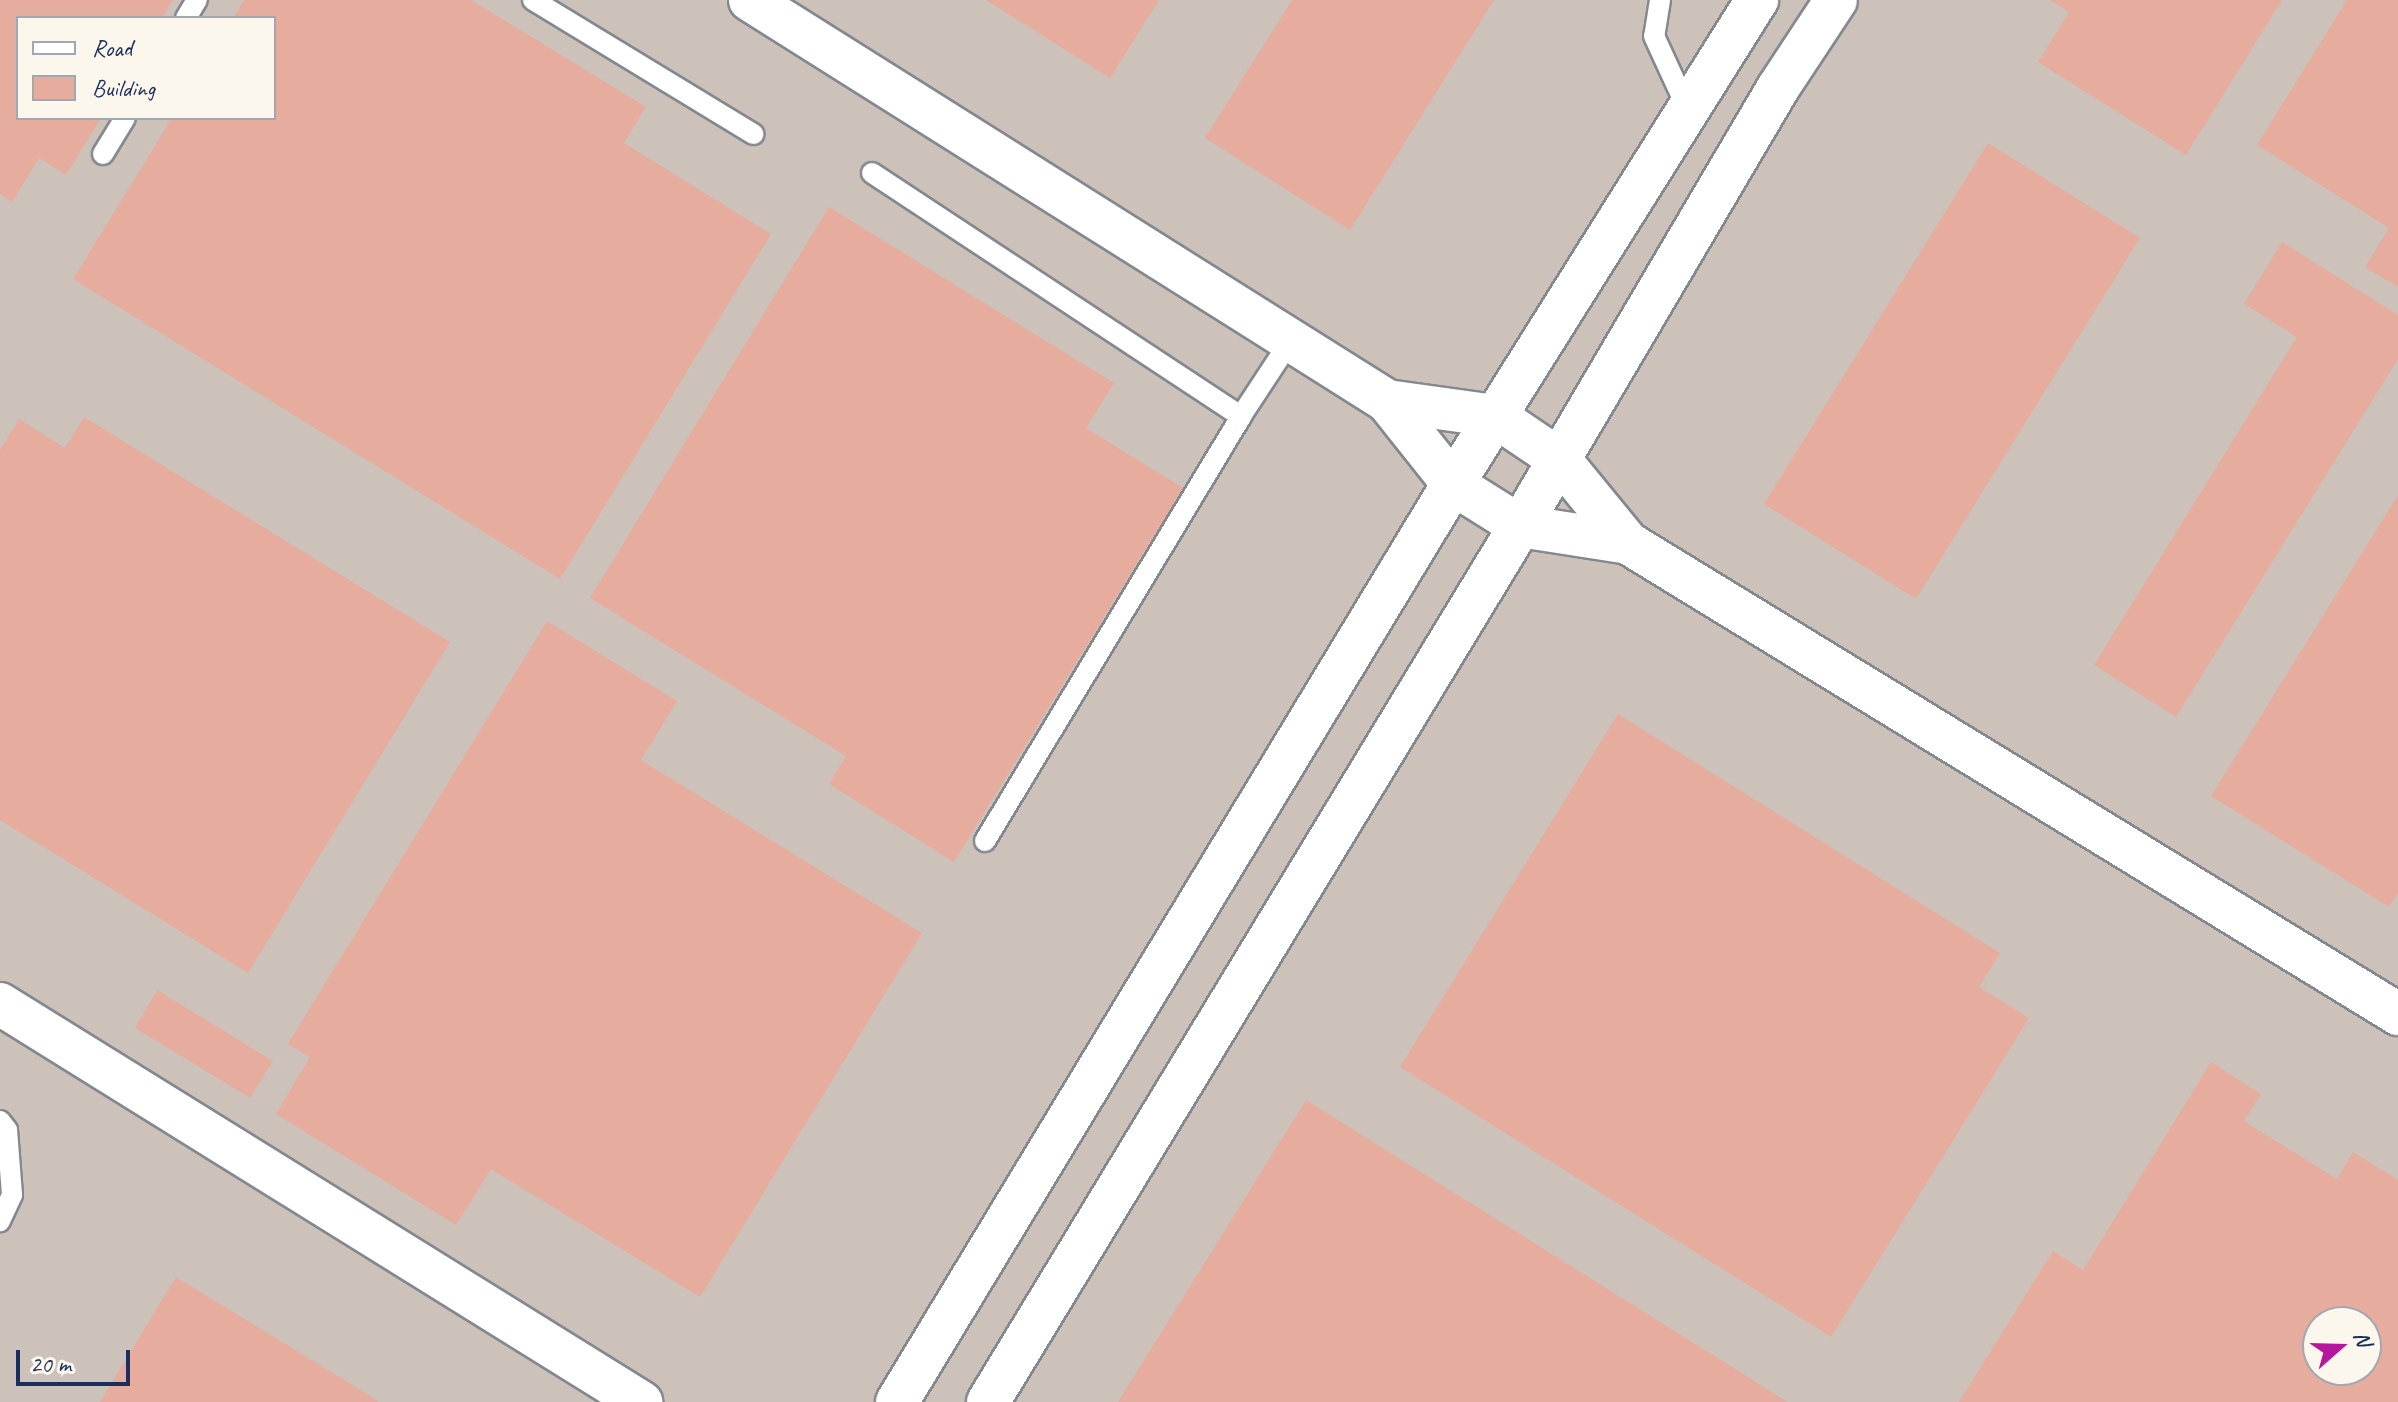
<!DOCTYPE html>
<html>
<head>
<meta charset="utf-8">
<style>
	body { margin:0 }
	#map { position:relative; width:2398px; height:1402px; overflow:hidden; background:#ece0c0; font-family:Caveat,sans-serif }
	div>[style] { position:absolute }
	.industrial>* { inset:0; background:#ccc2b9 }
	.building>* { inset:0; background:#e6ac9d }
	.roads { filter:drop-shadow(2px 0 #84888f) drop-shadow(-2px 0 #84888f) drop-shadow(0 2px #84888f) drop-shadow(0 -2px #84888f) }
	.service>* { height:20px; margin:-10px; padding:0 10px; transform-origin:10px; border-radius:10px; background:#fff }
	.minor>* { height:42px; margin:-21px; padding:0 21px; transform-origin:21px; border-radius:21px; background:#fff }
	span { translate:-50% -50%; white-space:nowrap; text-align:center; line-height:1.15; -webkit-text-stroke:6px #fbf7ec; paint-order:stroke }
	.legend { position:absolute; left:16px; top:16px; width:260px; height:104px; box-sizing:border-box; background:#fbf7ec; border:2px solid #a1a7b3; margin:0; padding:10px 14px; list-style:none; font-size:24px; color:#1b2f5e }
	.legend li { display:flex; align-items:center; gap:16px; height:40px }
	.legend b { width:40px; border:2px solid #a1a7b3 }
	.north { position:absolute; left:2302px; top:1306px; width:80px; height:80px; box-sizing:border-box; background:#fbf7ec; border:2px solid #a1a7b3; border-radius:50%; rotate:70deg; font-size:22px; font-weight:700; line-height:32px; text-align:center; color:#1b2f5e }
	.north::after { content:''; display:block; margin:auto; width:28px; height:36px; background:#b5179e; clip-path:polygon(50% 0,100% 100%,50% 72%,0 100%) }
	.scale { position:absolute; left:16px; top:1350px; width:114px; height:36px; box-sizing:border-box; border:4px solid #1b2f5e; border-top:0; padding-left:10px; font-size:24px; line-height:28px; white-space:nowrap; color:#1b2f5e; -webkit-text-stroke:6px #fbf7ec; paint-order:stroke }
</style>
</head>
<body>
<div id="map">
	<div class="industrial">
		<div style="clip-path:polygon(evenodd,0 0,2398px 0,2398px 1402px,0 1402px,0 0,18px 18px,274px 18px,274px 118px,18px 118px,18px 18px,0 0,2318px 1322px,2366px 1322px,2366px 1370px,2318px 1370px,2318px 1322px)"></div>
	</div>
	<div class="building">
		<div style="clip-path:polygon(0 0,173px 0,162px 18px,18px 18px,18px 118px,101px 118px,66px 175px,39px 158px,12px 202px,0 194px)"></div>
		<div style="clip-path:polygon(244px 0,471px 0,646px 107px,624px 143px,771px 234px,560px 579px,73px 279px,172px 118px,274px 118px,274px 18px,233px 18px)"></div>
		<div style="clip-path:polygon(986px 0,1159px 0,1110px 78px)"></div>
		<div style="clip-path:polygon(1292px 0,1494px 0,1350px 230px,1205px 138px)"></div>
		<div style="clip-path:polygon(2050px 0,2282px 0,2186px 155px,2038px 62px,2069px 12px)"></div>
		<div style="clip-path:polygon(2347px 0,2398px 0,2398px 287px,2365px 267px,2389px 228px,2257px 145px)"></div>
		<div style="clip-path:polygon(1988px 143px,2140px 238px,1916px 599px,1764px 504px)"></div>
		<div style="clip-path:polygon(829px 207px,1114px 383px,1086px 428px,1183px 488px,954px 862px,829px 784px,846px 756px,590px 598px)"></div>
		<div style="clip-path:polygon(2282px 242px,2398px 315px,2398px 359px,2176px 717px,2094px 665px,2297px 337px,2244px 304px)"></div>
		<div style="clip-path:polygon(84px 417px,450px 642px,248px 973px,0 820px,0 450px,19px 419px,65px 448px)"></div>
		<div style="clip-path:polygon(2398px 495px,2398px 893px,2389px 907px,2211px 796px)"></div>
		<div style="clip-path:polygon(547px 621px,677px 701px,641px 760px,922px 933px,700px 1297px,491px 1169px,456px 1225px,276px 1114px,310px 1057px,288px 1044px)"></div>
		<div style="clip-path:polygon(1618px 714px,2000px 953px,1979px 987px,2029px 1018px,1831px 1337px,1400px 1067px)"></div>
		<div style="clip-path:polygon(157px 990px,273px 1061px,250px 1098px,135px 1028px)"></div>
		<div style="clip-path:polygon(evenodd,2211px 1062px,2261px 1094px,2244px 1121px,2337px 1179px,2353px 1152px,2398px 1180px,2398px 1402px,1959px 1402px,2053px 1251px,2083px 1270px,2211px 1062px,2318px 1322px,2366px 1322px,2366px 1370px,2318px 1370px,2318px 1322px)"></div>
		<div style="clip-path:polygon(1306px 1100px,1788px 1402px,1118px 1402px)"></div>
		<div style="clip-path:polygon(176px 1277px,364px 1392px,379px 1402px,100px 1402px)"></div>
	</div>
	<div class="roads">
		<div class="service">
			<div style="left:533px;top:0;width:258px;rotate:31.3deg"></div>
			<div style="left:1660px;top:0;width:36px;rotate:99deg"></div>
			<div style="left:1654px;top:36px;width:81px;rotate:65.3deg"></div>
			<div style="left:186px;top:18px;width:21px;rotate:-59deg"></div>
			<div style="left:103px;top:154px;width:42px;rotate:-58.6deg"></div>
			<div style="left:872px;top:173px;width:442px;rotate:33.4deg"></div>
			<div style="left:985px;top:841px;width:496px;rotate:-58.9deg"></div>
			<div style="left:1241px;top:416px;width:91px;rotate:-56.7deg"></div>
			<div style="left:0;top:1121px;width:11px;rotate:52deg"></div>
			<div style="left:7px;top:1130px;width:65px;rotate:85.6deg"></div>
			<div style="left:12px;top:1195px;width:29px;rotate:115deg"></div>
		</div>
		<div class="minor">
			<div style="left:750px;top:0;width:753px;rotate:32.19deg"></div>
			<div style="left:1387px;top:401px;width:106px;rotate:51.5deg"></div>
			<div style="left:1453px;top:484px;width:79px;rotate:32.1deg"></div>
			<div style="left:1520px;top:526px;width:109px;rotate:8.9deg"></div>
			<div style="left:1387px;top:401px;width:109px;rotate:7.9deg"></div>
			<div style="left:1495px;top:416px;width:78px;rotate:34.1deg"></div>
			<div style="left:1560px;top:460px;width:107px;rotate:50.7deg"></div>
			<div style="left:1628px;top:543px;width:903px;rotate:31.45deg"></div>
			<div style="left:0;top:1004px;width:755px;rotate:31.84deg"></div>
			<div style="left:897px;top:1402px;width:1073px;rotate:-58.8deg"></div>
			<div style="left:1453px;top:484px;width:572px;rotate:-57.87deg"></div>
			<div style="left:988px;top:1402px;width:1025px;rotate:-58.73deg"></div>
			<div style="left:1520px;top:526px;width:508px;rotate:-59.5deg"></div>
			<div style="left:1778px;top:88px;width:105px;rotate:-56.6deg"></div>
		</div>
	</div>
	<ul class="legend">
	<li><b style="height:10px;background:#fff"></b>Road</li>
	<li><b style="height:22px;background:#e6ac9d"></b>Building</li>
	</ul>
	<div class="north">N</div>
	<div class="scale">20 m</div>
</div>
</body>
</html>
